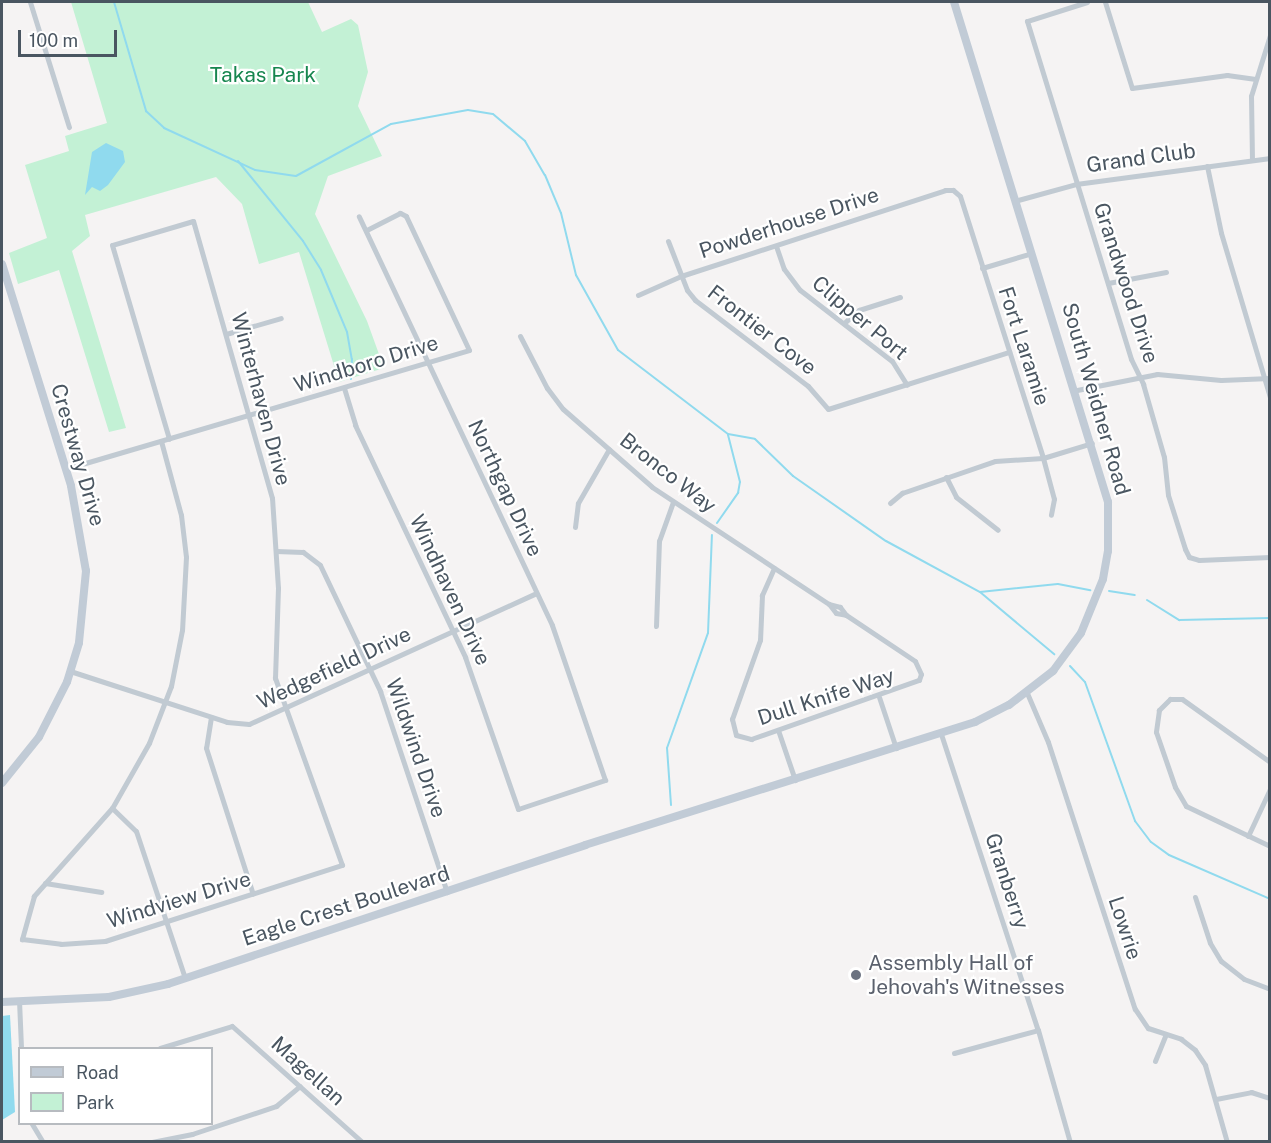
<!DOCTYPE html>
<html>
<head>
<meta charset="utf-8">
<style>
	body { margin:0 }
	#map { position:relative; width:1271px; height:1143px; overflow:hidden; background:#f5f3f3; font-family:"Public Sans",sans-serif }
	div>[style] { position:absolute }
	.green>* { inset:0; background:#c3f1d5 }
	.water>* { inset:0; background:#90daee }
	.stream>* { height:2px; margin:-1px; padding:0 1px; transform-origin:1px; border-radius:1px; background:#90daee }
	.minor>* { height:5px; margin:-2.5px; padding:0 2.5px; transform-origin:2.5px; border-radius:2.5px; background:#c1cad2 }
	.secondary>* { height:8px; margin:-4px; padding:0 4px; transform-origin:4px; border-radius:4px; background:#c1cbd6 }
	.dots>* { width:16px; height:16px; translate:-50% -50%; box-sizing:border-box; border:3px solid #fff; border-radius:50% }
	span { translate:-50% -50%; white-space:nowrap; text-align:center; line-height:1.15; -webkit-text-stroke:4.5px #fff; paint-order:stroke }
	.park-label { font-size:21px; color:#17864f }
	.street-label { font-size:21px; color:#4a5661 }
	.worship-label { font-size:21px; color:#5b616d }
	.left { translate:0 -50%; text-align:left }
	.frame { position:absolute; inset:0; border:3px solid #4a5661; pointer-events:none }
	.legend { position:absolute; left:18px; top:1047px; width:195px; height:78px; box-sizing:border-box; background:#fff; border:2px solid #b7bbc0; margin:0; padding:8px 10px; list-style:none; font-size:18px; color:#4a5661 }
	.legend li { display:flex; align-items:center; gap:12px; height:30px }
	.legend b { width:30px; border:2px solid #b7bbc0 }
	.scale { position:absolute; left:18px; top:30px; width:99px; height:27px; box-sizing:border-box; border:3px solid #4a5661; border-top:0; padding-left:8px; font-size:18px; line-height:21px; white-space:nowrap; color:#4a5661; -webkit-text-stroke:4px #fff; paint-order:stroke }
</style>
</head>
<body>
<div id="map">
	<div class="green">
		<div style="clip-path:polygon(71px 2px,308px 2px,322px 32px,351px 19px,358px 25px,368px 72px,358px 106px,382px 156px,328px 176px,315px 214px,367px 321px,384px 368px,339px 382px,299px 252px,259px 264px,242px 204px,216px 177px,85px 215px,90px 236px,72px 251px,126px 428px,109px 432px,59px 270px,18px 284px,9px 253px,47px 238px,25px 165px,69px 151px,65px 136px,107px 123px)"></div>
	</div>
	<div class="water">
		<div style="clip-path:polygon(106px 143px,123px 151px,125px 162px,108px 185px,100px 191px,92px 187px,85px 195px,92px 152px)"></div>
		<div style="clip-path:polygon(10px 1015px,15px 1112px,2px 1120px,2px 1016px)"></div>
	</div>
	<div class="stream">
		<div style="left:114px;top:2px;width:114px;rotate:73.6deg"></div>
		<div style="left:146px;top:111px;width:25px;rotate:43deg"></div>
		<div style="left:164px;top:128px;width:100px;rotate:24.8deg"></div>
		<div style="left:255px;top:170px;width:41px;rotate:8.3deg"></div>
		<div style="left:296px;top:176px;width:108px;rotate:-28.7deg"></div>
		<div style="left:391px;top:124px;width:78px;rotate:-10.3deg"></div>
		<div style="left:468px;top:110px;width:25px;rotate:9deg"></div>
		<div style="left:493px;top:114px;width:42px;rotate:40.2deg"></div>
		<div style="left:525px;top:141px;width:39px;rotate:60deg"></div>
		<div style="left:545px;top:175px;width:41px;rotate:67.2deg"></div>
		<div style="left:561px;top:213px;width:64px;rotate:76.4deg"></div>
		<div style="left:576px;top:275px;width:86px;rotate:60.8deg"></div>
		<div style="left:618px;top:350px;width:138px;rotate:37.4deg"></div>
		<div style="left:728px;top:434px;width:27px;rotate:10deg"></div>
		<div style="left:755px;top:439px;width:53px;rotate:44.2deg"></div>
		<div style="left:793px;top:476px;width:113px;rotate:35deg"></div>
		<div style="left:886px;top:541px;width:107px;rotate:28.5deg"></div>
		<div style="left:980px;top:592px;width:97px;rotate:40deg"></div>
		<div style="left:238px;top:161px;width:103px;rotate:50.9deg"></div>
		<div style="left:303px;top:241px;width:34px;rotate:58deg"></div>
		<div style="left:321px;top:270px;width:67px;rotate:67.2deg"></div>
		<div style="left:347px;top:332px;width:27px;rotate:80deg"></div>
		<div style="left:352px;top:359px;width:20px;rotate:93deg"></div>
		<div style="left:717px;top:523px;width:37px;rotate:-55deg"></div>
		<div style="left:738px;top:493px;width:11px;rotate:-80deg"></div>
		<div style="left:740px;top:482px;width:49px;rotate:-104.3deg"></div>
		<div style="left:1109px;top:591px;width:26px;rotate:9deg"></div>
		<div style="left:980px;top:592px;width:78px;rotate:-5.9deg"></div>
		<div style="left:1058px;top:584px;width:33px;rotate:11deg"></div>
		<div style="left:1147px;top:600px;width:38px;rotate:32deg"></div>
		<div style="left:1179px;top:620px;width:91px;rotate:-1.3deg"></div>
		<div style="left:1070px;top:666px;width:22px;rotate:47deg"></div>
		<div style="left:1085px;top:682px;width:148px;rotate:70.2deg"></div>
		<div style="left:1135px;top:821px;width:26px;rotate:53deg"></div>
		<div style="left:1151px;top:842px;width:22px;rotate:36deg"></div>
		<div style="left:1169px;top:855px;width:110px;rotate:23.5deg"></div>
		<div style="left:671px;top:805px;width:57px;rotate:-94deg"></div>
		<div style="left:667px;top:748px;width:122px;rotate:-70.4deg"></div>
		<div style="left:708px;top:633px;width:98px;rotate:-87.7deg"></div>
	</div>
	<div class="minor">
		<div style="left:30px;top:2px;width:131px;rotate:72.7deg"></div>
		<div style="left:1087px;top:2px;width:63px;rotate:162.4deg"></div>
		<div style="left:1027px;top:21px;width:354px;rotate:72.9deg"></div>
		<div style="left:1131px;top:359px;width:28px;rotate:64deg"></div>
		<div style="left:1143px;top:384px;width:76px;rotate:74deg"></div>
		<div style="left:1164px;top:457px;width:38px;rotate:84deg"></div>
		<div style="left:1168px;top:495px;width:57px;rotate:72.5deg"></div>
		<div style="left:1185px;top:549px;width:9px;rotate:63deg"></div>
		<div style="left:1189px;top:557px;width:10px;rotate:17deg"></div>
		<div style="left:1199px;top:560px;width:71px;rotate:-2.4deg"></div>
		<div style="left:1105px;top:2px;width:90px;rotate:72.6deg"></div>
		<div style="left:1132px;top:88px;width:96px;rotate:-7.8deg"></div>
		<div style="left:1227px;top:75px;width:27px;rotate:8deg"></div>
		<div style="left:1252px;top:160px;width:64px;rotate:-90.9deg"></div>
		<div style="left:1251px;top:96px;width:64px;rotate:-72.7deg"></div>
		<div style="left:1207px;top:166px;width:68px;rotate:78.2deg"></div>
		<div style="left:1221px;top:233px;width:171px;rotate:73.4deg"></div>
		<div style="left:1018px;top:200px;width:60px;rotate:-15.4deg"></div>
		<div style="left:1076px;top:184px;width:196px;rotate:-7.6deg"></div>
		<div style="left:668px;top:241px;width:53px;rotate:68.8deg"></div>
		<div style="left:687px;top:290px;width:13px;rotate:51deg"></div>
		<div style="left:695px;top:300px;width:142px;rotate:37.3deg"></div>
		<div style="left:808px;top:386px;width:30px;rotate:49deg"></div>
		<div style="left:828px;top:409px;width:190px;rotate:-17.5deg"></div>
		<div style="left:776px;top:246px;width:24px;rotate:71deg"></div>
		<div style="left:784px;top:269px;width:26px;rotate:53deg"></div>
		<div style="left:800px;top:290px;width:116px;rotate:37.7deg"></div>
		<div style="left:892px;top:361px;width:28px;rotate:58deg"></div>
		<div style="left:982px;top:268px;width:52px;rotate:-16.7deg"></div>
		<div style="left:1108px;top:283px;width:59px;rotate:-10.7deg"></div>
		<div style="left:638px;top:295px;width:47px;rotate:-23.8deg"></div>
		<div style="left:681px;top:276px;width:278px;rotate:-18deg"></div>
		<div style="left:945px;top:190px;width:8px"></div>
		<div style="left:953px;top:190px;width:9px;rotate:41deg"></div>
		<div style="left:960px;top:196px;width:275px;rotate:72.4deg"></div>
		<div style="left:1043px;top:458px;width:42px;rotate:75deg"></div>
		<div style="left:1054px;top:499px;width:16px;rotate:101deg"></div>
		<div style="left:844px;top:323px;width:20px;rotate:-41deg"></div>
		<div style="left:859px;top:310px;width:43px;rotate:-17.6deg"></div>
		<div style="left:226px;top:334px;width:57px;rotate:-16.2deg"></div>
		<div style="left:520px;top:336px;width:59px;rotate:62.6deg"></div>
		<div style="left:547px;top:388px;width:26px;rotate:53deg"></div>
		<div style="left:563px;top:409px;width:118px;rotate:41.2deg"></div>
		<div style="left:652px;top:487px;width:212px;rotate:33.5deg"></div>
		<div style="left:829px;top:604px;width:11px;rotate:52deg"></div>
		<div style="left:836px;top:613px;width:10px;rotate:11deg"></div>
		<div style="left:344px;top:388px;width:39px;rotate:73deg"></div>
		<div style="left:355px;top:425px;width:257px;rotate:64.6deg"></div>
		<div style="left:465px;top:657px;width:161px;rotate:70.8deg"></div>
		<div style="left:518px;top:809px;width:92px;rotate:-18.4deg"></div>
		<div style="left:605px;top:780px;width:164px;rotate:-108.9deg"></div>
		<div style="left:552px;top:625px;width:452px;rotate:-115.3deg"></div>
		<div style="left:1077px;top:390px;width:82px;rotate:-11.3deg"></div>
		<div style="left:1157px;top:374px;width:64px;rotate:5.4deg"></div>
		<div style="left:1221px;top:380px;width:49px;rotate:-2.3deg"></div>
		<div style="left:161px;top:441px;width:77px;rotate:74.9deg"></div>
		<div style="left:181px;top:515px;width:42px;rotate:83.2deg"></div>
		<div style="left:186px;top:557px;width:73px;rotate:93.1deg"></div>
		<div style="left:182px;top:630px;width:57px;rotate:101.1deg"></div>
		<div style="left:171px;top:686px;width:61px;rotate:111.1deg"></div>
		<div style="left:149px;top:743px;width:75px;rotate:119.6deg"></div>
		<div style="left:112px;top:808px;width:118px;rotate:131.6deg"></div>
		<div style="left:34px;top:896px;width:45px;rotate:105.6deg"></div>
		<div style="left:22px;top:939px;width:39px;rotate:7deg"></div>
		<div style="left:61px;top:944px;width:44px;rotate:-3.9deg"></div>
		<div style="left:105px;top:941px;width:249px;rotate:-17.8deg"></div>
		<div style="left:342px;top:865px;width:199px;rotate:-109.7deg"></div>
		<div style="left:275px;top:678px;width:90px;rotate:-88.1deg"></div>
		<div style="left:278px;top:588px;width:90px;rotate:-93.8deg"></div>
		<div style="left:272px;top:498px;width:288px;rotate:-105.9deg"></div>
		<div style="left:193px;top:221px;width:84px;rotate:163.5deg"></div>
		<div style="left:112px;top:245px;width:202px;rotate:73.6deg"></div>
		<div style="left:65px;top:469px;width:421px;rotate:-16.4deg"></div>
		<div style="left:469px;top:350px;width:148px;rotate:-115.2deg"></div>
		<div style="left:406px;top:216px;width:7px;rotate:-153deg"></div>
		<div style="left:400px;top:213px;width:38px;rotate:153deg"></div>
		<div style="left:946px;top:477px;width:22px;rotate:63deg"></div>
		<div style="left:956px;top:497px;width:53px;rotate:38.2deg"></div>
		<div style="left:890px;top:503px;width:16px;rotate:-40deg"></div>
		<div style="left:902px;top:493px;width:98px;rotate:-19deg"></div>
		<div style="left:995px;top:461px;width:48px;rotate:-3.6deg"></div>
		<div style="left:1043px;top:458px;width:51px;rotate:-17deg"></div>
		<div style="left:575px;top:527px;width:24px;rotate:-83deg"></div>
		<div style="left:578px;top:503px;width:62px;rotate:-60.1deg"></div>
		<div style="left:276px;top:551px;width:27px;rotate:2deg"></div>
		<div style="left:303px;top:552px;width:21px;rotate:37deg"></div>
		<div style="left:320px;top:565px;width:140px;rotate:64.5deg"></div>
		<div style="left:380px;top:691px;width:212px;rotate:71.6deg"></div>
		<div style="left:774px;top:568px;width:30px;rotate:114deg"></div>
		<div style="left:762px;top:595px;width:45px;rotate:92.5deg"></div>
		<div style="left:760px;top:640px;width:84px;rotate:109.5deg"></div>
		<div style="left:732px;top:719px;width:16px;rotate:76deg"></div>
		<div style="left:736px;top:735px;width:16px;rotate:15deg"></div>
		<div style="left:751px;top:739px;width:178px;rotate:-19.4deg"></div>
		<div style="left:919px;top:680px;width:6px;rotate:-72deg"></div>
		<div style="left:921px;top:674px;width:14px;rotate:-115deg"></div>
		<div style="left:915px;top:661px;width:83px;rotate:-146.3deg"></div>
		<div style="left:846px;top:615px;width:10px;rotate:-127deg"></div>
		<div style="left:840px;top:607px;width:11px;rotate:-165deg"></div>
		<div style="left:656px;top:626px;width:85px;rotate:-88deg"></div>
		<div style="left:659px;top:541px;width:41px;rotate:-70.3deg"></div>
		<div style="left:70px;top:671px;width:165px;rotate:18deg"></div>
		<div style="left:227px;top:722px;width:22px;rotate:5deg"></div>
		<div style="left:249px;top:724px;width:315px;rotate:-24.5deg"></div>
		<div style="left:1027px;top:693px;width:53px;rotate:66.8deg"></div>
		<div style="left:1048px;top:742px;width:281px;rotate:72deg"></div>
		<div style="left:1135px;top:1009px;width:23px;rotate:56deg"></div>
		<div style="left:1148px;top:1028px;width:35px;rotate:18deg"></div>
		<div style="left:1181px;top:1039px;width:18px;rotate:38deg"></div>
		<div style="left:1195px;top:1050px;width:18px;rotate:56deg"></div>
		<div style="left:1205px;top:1065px;width:80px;rotate:74.1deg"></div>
		<div style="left:879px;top:697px;width:54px;rotate:71.6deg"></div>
		<div style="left:211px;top:717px;width:31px;rotate:99deg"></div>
		<div style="left:206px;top:748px;width:153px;rotate:72.2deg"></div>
		<div style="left:778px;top:730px;width:53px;rotate:71.2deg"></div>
		<div style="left:941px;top:734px;width:311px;rotate:71.9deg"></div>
		<div style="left:1038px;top:1030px;width:116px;rotate:74.1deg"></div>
		<div style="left:1270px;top:762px;width:108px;rotate:-144.4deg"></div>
		<div style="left:1182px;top:699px;width:12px;rotate:180deg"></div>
		<div style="left:1170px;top:699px;width:16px;rotate:135deg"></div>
		<div style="left:1159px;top:710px;width:22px;rotate:98deg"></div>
		<div style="left:1156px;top:732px;width:58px;rotate:70.9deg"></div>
		<div style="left:1175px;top:787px;width:22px;rotate:60deg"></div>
		<div style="left:1186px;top:806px;width:93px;rotate:25.5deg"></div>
		<div style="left:112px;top:808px;width:33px;rotate:44deg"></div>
		<div style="left:136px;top:831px;width:155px;rotate:71.6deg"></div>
		<div style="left:1248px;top:836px;width:52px;rotate:-64.9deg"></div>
		<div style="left:45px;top:883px;width:57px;rotate:9.1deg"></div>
		<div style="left:1195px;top:897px;width:48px;rotate:71.9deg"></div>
		<div style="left:1210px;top:943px;width:21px;rotate:59deg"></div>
		<div style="left:1221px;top:961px;width:29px;rotate:38deg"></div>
		<div style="left:1244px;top:979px;width:28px;rotate:21deg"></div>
		<div style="left:19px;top:1000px;width:48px;rotate:87.6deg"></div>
		<div style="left:160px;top:1048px;width:75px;rotate:-17deg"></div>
		<div style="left:232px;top:1026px;width:174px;rotate:41.7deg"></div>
		<div style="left:954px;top:1053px;width:87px;rotate:-15.3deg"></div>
		<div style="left:1155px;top:1061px;width:27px;rotate:-68deg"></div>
		<div style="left:1216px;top:1099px;width:36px;rotate:-11deg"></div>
		<div style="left:1251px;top:1092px;width:20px;rotate:18deg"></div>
		<div style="left:32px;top:1124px;width:21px;rotate:59deg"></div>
		<div style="left:152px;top:1142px;width:41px;rotate:-11.3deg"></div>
		<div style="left:192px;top:1134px;width:89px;rotate:-18.4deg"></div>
		<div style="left:276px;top:1106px;width:31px;rotate:-40deg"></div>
	</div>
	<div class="secondary">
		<div style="left:2px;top:264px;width:232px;rotate:72.7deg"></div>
		<div style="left:71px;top:486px;width:86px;rotate:80deg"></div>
		<div style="left:86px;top:571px;width:72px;rotate:95.6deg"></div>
		<div style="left:79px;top:643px;width:41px;rotate:107.1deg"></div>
		<div style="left:67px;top:682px;width:62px;rotate:117deg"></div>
		<div style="left:39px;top:737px;width:59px;rotate:128.8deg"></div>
		<div style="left:2px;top:1002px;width:107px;rotate:-2.7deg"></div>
		<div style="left:109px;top:997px;width:60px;rotate:-12.4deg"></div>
		<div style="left:168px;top:984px;width:440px;rotate:-18.4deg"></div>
		<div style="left:585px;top:845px;width:409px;rotate:-17.5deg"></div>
		<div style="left:975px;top:722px;width:38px;rotate:-27deg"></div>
		<div style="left:1009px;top:705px;width:56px;rotate:-37.7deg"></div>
		<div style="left:1053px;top:671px;width:47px;rotate:-53.6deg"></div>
		<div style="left:1081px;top:633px;width:58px;rotate:-67.8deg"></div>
		<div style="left:1103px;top:579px;width:28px;rotate:-80deg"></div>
		<div style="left:1108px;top:551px;width:49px;rotate:-90deg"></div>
		<div style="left:1108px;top:502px;width:523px;rotate:-107.12deg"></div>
	</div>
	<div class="dots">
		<div style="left:856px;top:975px;background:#6b7280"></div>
	</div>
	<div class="park-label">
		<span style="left:263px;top:75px">Takas Park</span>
	</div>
	<div class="street-label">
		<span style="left:1141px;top:158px;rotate:-8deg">Grand Club</span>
		<span style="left:789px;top:223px;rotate:-18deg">Powderhouse Drive</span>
		<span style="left:1126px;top:283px;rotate:72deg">Grandwood Drive</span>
		<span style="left:860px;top:318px;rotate:40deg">Clipper Port</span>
		<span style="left:762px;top:330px;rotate:38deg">Frontier Cove</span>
		<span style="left:1024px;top:346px;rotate:72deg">Fort Laramie</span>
		<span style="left:366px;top:364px;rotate:-17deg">Windboro Drive</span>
		<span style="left:261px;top:399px;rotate:75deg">Winterhaven Drive</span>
		<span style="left:1096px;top:399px;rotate:74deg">South Weidner Road</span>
		<span style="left:78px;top:455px;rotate:74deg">Crestway Drive</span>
		<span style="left:668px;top:473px;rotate:38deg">Bronco Way</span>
		<span style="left:505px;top:488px;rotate:65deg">Northgap Drive</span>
		<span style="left:450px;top:590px;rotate:65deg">Windhaven Drive</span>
		<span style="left:334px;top:668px;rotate:-25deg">Wedgefield Drive</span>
		<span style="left:826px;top:697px;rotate:-18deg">Dull Knife Way</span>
		<span style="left:416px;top:748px;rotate:71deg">Wildwind Drive</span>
		<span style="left:1007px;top:881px;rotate:72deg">Granberry</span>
		<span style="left:179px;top:900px;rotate:-17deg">Windview Drive</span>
		<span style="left:346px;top:906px;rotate:-18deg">Eagle Crest Boulevard</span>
		<span style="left:1125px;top:928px;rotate:72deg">Lowrie</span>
		<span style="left:308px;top:1071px;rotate:42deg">Magellan</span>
	</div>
	<div class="worship-label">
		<span class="left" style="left:868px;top:975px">Assembly Hall of<br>Jehovah's Witnesses</span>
	</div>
	<div class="frame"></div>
	<ul class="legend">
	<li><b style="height:8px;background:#c1cbd6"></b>Road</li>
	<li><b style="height:16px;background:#c3f1d5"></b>Park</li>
	</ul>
	<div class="scale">100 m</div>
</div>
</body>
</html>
